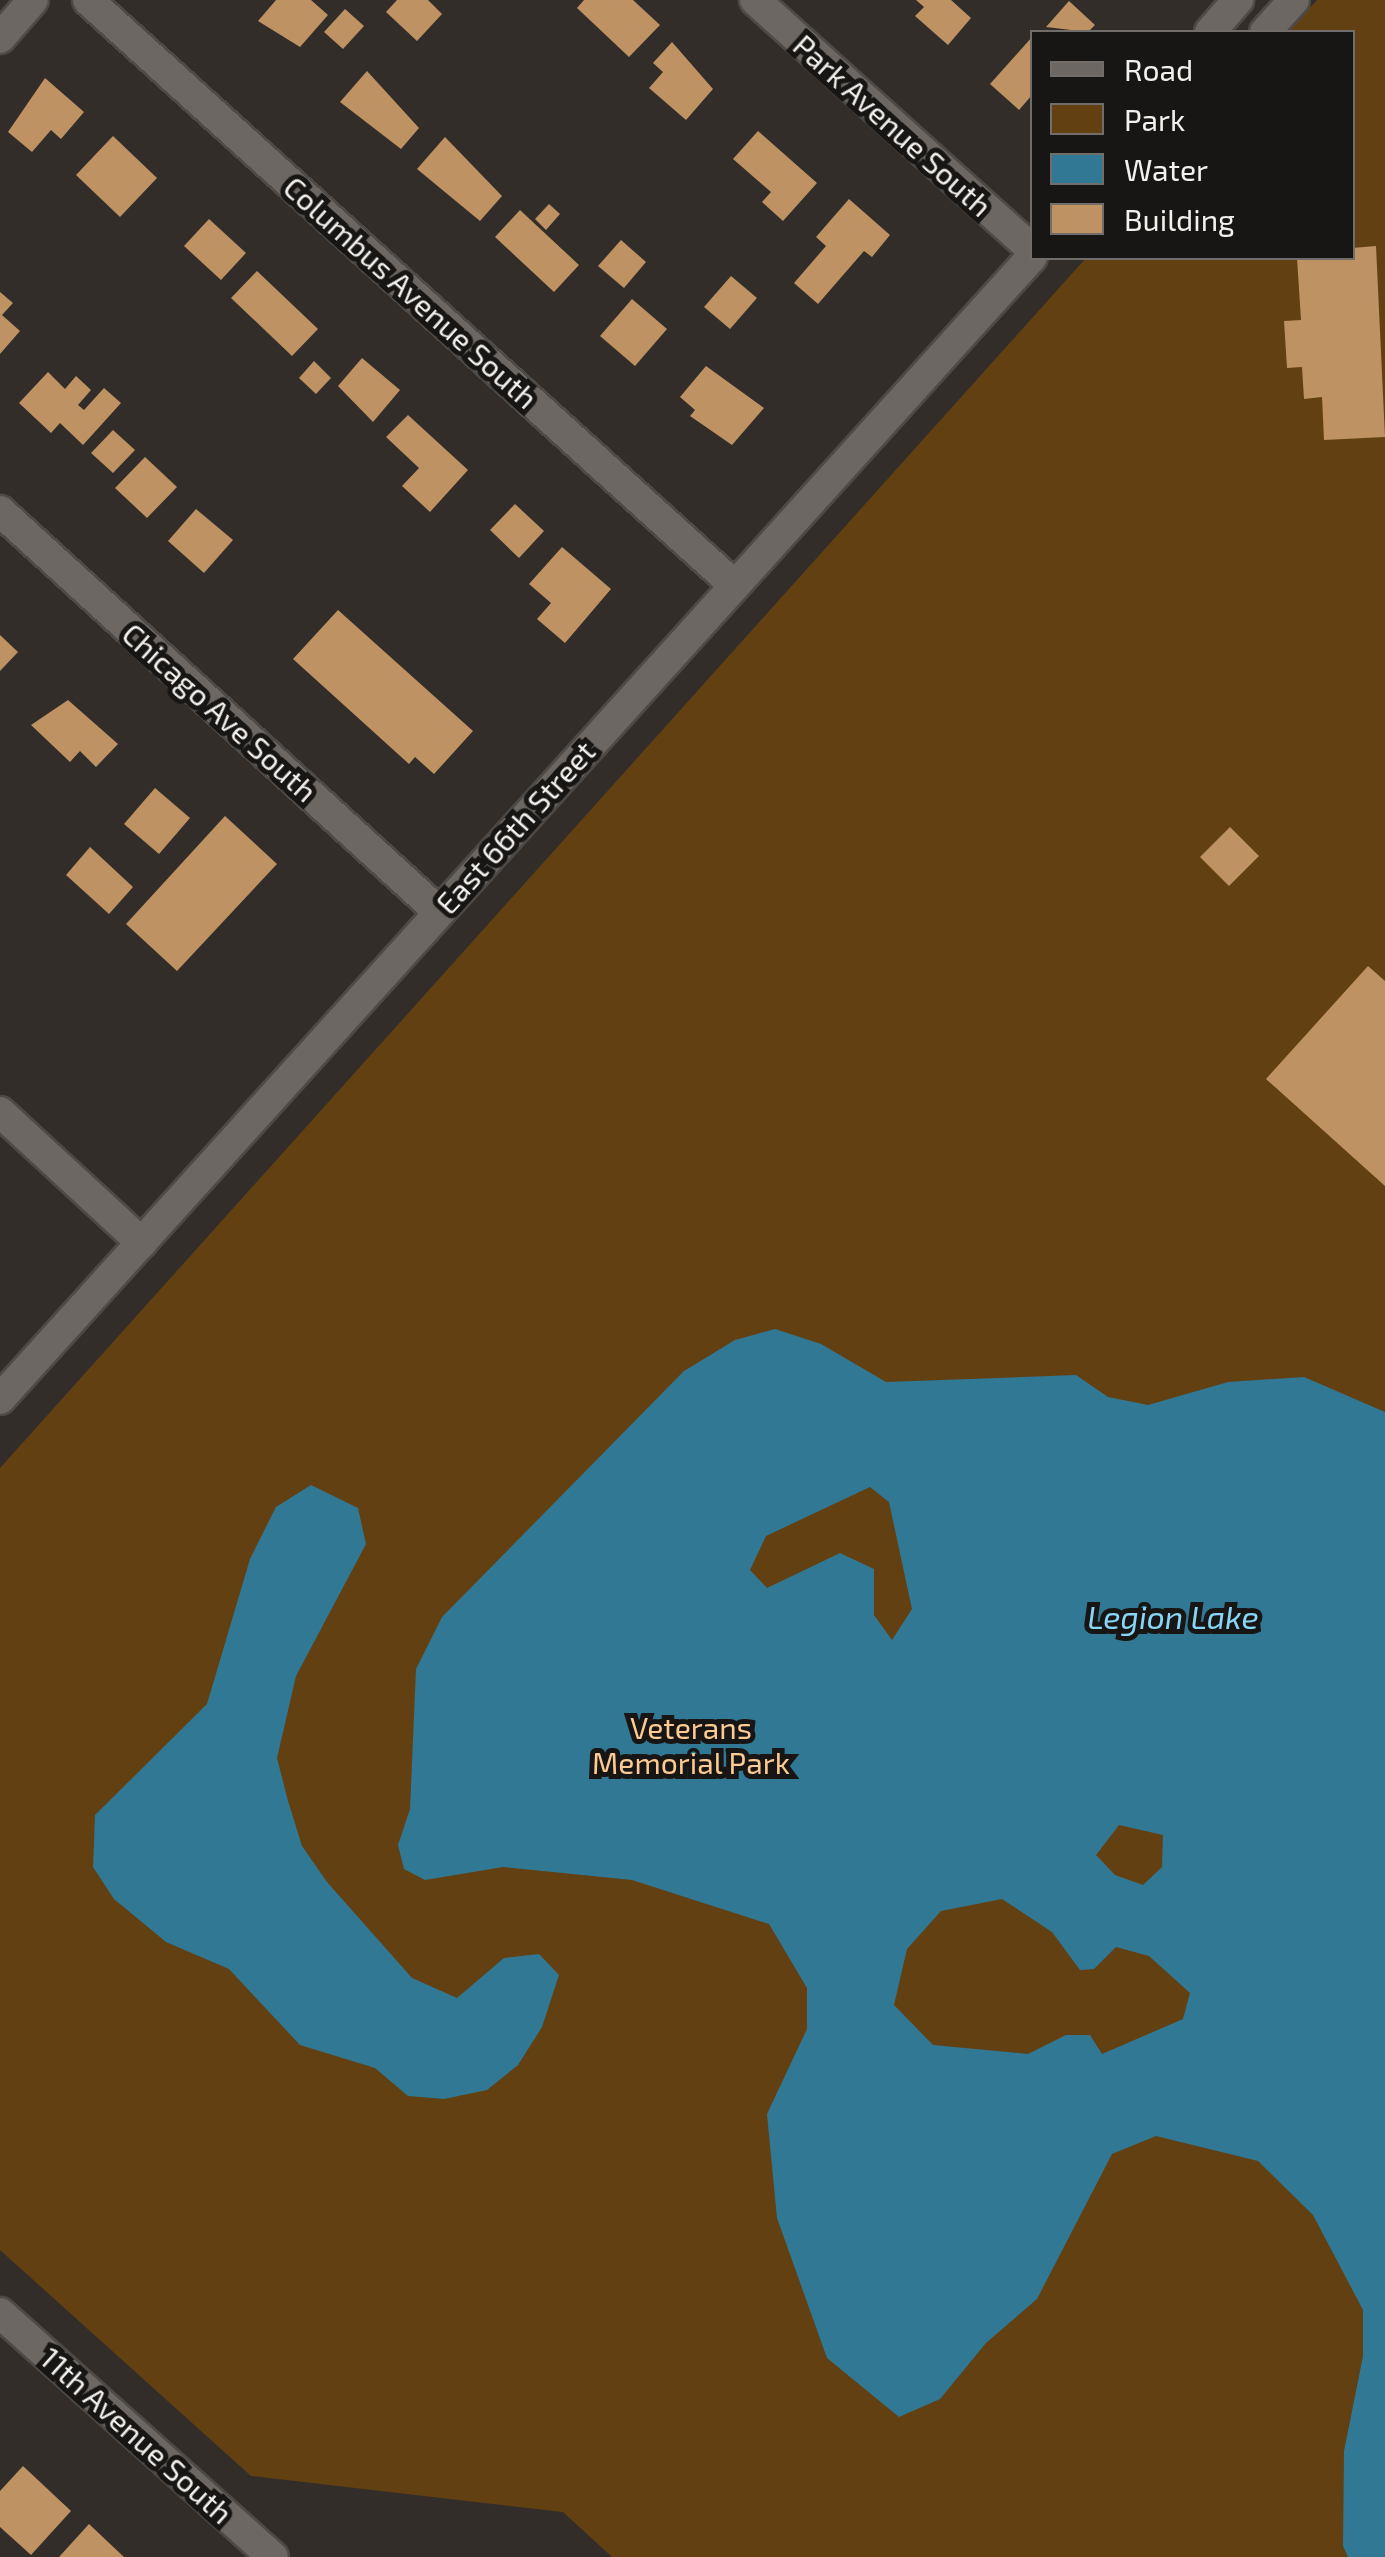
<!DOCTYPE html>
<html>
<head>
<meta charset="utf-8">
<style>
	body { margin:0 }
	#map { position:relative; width:1385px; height:2557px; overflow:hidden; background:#322d29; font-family:"Exo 2",sans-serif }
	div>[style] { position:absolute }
	.green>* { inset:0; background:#634012 }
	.water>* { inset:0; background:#307894 }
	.building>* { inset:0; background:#be9262 }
	.roads { filter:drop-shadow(2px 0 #4d4a47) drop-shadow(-2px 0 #4d4a47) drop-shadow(0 2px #4d4a47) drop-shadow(0 -2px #4d4a47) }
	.street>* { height:30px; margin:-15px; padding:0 15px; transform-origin:15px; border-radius:15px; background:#6c6762 }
	.secondary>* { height:30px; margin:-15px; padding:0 15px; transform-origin:15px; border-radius:15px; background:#6c6762 }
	span { translate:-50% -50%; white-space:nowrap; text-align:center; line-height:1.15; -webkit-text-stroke:10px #181614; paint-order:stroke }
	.street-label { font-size:30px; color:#f3f0ed }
	.park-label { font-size:30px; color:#fcca93 }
	.water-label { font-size:32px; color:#87d5f7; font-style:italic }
	.legend { position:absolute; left:1030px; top:30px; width:325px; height:230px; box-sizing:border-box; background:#181614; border:2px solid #706d6b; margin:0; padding:12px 18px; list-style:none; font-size:30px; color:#f3f0ed }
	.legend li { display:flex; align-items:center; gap:20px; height:50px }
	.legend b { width:50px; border:2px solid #706d6b }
</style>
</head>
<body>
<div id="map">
	<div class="green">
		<div style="clip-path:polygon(1317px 0,1385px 0,1385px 2557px,612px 2557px,563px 2512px,251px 2476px,0 2250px,0 1468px,1086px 258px,1352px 258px,1352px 32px,1287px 32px)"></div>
	</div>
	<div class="water">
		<div style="clip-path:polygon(evenodd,775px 1329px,821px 1344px,886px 1382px,1076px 1375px,1108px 1397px,1148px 1405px,1228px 1382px,1304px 1377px,1385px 1412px,1385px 2557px,1348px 2557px,1343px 2546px,1344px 2451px,1363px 2356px,1363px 2310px,1313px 2215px,1258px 2161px,1156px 2136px,1112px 2154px,1037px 2299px,986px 2343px,940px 2399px,899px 2417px,827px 2358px,777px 2218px,767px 2114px,807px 2029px,807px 1988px,769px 1924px,632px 1880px,503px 1867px,425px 1880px,404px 1869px,398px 1845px,410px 1809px,416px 1669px,442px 1617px,684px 1371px,735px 1340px,775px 1329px,870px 1487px,889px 1502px,912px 1609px,892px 1640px,874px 1615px,874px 1569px,840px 1553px,767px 1588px,750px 1570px,766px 1536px,870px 1487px,775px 1329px,1119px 1825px,1163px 1835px,1162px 1867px,1143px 1885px,1115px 1875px,1096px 1855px,1119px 1825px,775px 1329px,1002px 1899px,1052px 1932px,1080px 1970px,1094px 1969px,1116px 1947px,1149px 1956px,1190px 1993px,1183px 2019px,1102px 2054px,1090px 2035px,1066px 2035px,1028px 2054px,933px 2045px,894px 2005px,907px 1949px,941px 1911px,1002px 1899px)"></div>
		<div style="clip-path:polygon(311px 1485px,358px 1508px,366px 1544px,296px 1676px,277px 1758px,288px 1801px,302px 1846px,327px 1882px,412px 1978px,457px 1998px,504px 1958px,539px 1954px,559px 1975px,542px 2027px,518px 2065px,487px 2090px,444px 2099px,408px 2096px,375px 2068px,300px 2045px,229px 1969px,166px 1942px,114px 1899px,93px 1867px,95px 1815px,207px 1704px,250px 1559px,276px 1507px)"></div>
	</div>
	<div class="building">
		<div style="clip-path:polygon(276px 0,311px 0,328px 15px,300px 47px,258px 21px)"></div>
		<div style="clip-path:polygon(397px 0,428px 0,442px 14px,417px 41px,386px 12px)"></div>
		<div style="clip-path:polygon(584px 0,633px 0,660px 25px,629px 57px,577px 8px)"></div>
		<div style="clip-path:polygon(916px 0,951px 0,971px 18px,948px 45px,915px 16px,924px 7px)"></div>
		<div style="clip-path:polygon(1069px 1px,1095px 25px,1088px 32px,1046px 27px)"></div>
		<div style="clip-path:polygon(345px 9px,364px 26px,343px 49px,324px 32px)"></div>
		<div style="clip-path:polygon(1032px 37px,1032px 95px,1019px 110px,990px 84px)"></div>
		<div style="clip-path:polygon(672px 42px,713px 89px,686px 120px,649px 88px,663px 72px,653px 63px)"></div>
		<div style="clip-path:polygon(367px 71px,419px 128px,401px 149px,340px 102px)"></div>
		<div style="clip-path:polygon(45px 78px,84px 112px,61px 139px,51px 130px,32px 152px,8px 132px)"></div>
		<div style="clip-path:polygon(758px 131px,817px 183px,783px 221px,762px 202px,771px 192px,733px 159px)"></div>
		<div style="clip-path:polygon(113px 136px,157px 178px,120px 217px,76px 175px)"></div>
		<div style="clip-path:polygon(445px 137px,502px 196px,480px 221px,417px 169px)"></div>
		<div style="clip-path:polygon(849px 199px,890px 235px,872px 257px,864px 251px,818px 304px,794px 283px,826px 246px,816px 237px)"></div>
		<div style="clip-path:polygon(549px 204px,560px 214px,546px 230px,535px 219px)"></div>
		<div style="clip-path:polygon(520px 210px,579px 265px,554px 292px,495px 237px)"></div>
		<div style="clip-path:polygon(209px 219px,246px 253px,221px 280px,184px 246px)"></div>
		<div style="clip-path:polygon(621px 240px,646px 262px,624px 288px,598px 266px)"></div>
		<div style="clip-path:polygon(1376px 246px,1385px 437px,1324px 440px,1322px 397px,1304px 399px,1302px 367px,1287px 368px,1284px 321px,1301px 320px,1297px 258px,1352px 258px,1352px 248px)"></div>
		<div style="clip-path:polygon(257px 271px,318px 329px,292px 356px,231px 298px)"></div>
		<div style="clip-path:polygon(731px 276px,757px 298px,730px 329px,704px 307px)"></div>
		<div style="clip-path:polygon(0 292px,13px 303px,2px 315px,20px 331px,0 354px)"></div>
		<div style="clip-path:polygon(632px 299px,667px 329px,635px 366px,600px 336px)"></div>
		<div style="clip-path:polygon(362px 358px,400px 390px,373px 422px,338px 386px)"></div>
		<div style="clip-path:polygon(314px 361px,331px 378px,316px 394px,299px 378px)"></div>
		<div style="clip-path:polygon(706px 366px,764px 408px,732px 445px,690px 416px,695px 410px,680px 397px)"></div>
		<div style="clip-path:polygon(48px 372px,65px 389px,76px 376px,91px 390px,78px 405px,84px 410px,104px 388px,121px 403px,83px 445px,60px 423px,51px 433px,19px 403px)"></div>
		<div style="clip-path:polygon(408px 415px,468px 470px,430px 512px,402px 486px,419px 468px,386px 437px)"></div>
		<div style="clip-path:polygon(113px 430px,135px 450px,113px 473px,91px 453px)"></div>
		<div style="clip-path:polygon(145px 457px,177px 487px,147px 518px,115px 488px)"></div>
		<div style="clip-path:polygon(515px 504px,544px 531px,519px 558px,490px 530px)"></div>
		<div style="clip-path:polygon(196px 509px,233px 540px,204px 573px,168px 541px)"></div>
		<div style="clip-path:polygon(562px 547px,611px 589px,565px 643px,537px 619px,551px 603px,529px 584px)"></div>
		<div style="clip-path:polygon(338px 610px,473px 731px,434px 774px,415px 757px,409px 764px,293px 659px)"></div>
		<div style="clip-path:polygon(0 635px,18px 652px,0 671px)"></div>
		<div style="clip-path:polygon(68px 700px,118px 744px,96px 767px,80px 751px,70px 762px,31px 725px)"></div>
		<div style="clip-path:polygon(155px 788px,190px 818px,159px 854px,124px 824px)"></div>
		<div style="clip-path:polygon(225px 816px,277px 864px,177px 971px,126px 924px)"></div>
		<div style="clip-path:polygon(1230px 827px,1259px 856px,1229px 886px,1200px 857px)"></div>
		<div style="clip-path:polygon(90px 847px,133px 887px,109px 914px,66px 875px)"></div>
		<div style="clip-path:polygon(1368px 966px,1385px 981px,1385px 1186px,1266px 1079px)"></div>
		<div style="clip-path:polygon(23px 2466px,71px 2511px,31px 2555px,0 2527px,0 2491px)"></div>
		<div style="clip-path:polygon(89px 2524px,124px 2557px,59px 2557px)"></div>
	</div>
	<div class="roads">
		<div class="street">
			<div style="left:88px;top:0;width:870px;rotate:42.16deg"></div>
			<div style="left:755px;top:0;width:372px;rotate:42deg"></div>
			<div style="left:0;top:38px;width:50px;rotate:-49deg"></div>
			<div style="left:0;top:511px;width:595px;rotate:42.41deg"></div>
			<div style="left:0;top:1112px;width:193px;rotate:42.7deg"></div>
			<div style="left:0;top:2313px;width:366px;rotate:41.8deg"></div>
		</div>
		<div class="secondary">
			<div style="left:1210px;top:32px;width:43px;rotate:-48.8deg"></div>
			<div style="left:1265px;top:32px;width:43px;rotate:-47.8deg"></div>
			<div style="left:0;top:1399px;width:1539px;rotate:-47.9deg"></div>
		</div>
	</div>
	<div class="street-label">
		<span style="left:893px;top:125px;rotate:42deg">Park Avenue South</span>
		<span style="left:411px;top:292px;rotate:42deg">Columbus Avenue South</span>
		<span style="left:220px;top:712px;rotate:42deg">Chicago Ave South</span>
		<span style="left:515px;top:827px;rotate:-48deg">East 66th Street</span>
		<span style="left:137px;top:2435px;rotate:42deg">11th Avenue South</span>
	</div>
	<div class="park-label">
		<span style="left:691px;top:1744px">Veterans<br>Memorial Park</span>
	</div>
	<div class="water-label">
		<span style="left:1173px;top:1616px">Legion Lake</span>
	</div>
	<ul class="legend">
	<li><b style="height:12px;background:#6c6762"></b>Road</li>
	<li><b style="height:28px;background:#634012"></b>Park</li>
	<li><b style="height:28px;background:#307894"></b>Water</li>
	<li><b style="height:28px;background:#be9262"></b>Building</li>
	</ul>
</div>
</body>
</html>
